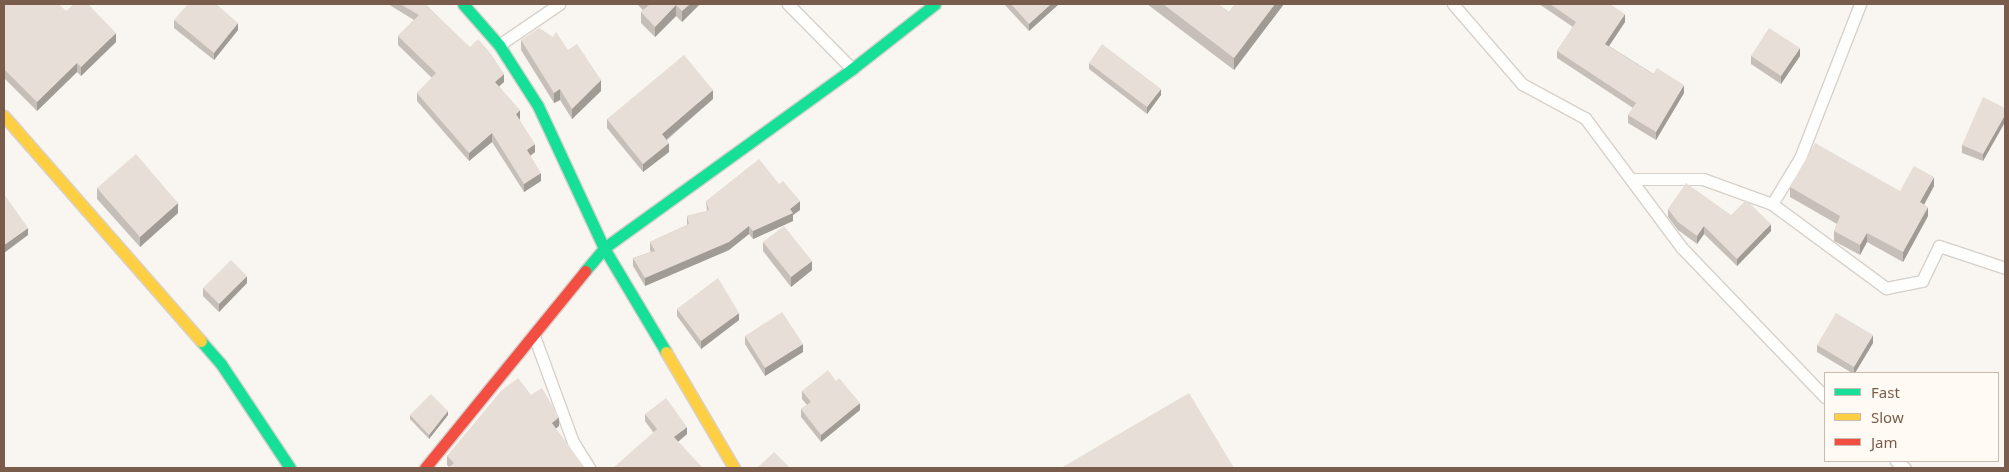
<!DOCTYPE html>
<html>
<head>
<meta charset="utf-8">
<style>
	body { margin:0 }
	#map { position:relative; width:2009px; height:472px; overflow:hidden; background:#f9f5f0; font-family:"Noto Sans",sans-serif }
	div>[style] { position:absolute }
	.roads { filter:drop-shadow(1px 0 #d7d1cb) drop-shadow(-1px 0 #d7d1cb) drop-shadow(0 1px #d7d1cb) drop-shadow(0 -1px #d7d1cb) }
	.lane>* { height:11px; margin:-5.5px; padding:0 5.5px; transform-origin:5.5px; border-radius:5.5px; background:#fefefd }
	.fast>* { height:11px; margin:-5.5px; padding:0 5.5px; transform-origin:5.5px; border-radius:5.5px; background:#16e098 }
	.slow>* { height:11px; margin:-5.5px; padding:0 5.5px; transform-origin:5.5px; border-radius:5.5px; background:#ffcf43 }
	.jam>* { height:11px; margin:-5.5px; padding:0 5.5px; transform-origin:5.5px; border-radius:5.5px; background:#f24e42 }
	.wall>* { inset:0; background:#c6bfb9 }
	.shaded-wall>* { inset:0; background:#a19b96 }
	.building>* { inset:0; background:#e6ded7 }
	span { translate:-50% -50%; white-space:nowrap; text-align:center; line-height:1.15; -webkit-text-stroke:4.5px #fffaf3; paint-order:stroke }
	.frame { position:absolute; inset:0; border:5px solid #7a5c4d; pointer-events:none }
	.legend { position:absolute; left:1824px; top:372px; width:175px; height:90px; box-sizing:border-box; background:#fffaf3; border:1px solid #cabbb1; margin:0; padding:6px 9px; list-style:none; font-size:15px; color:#7a5c4d }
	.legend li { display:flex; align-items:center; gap:10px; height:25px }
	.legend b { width:25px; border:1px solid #cabbb1 }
</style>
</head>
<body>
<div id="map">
	<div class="roads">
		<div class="lane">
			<div style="left:788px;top:4px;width:91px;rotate:45.4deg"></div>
			<div style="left:1453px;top:4px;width:106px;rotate:49.2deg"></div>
			<div style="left:1522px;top:84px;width:72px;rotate:28.4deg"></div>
			<div style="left:1585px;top:118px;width:162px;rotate:53.3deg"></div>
			<div style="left:1682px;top:248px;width:207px;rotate:46.2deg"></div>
			<div style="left:499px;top:45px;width:73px;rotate:-34.3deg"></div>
			<div style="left:1631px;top:179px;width:72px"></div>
			<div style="left:1703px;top:179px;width:73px;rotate:19.9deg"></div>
			<div style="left:1772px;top:204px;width:142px;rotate:36.4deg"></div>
			<div style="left:1886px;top:288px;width:37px;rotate:-11deg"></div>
			<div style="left:1922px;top:281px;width:39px;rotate:-64deg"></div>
			<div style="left:1939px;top:246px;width:70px;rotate:18.4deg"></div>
			<div style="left:1772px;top:204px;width:54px;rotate:-58.7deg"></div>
			<div style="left:1800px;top:158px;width:165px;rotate:-68.7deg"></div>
			<div style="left:534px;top:336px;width:113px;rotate:69.8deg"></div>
			<div style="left:573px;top:442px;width:31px;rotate:58deg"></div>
			<div style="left:1896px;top:461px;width:11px;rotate:38deg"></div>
		</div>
		<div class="fast">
			<div style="left:463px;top:4px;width:55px;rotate:48.7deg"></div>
			<div style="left:499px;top:45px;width:72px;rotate:57.4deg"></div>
			<div style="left:538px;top:106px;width:157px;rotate:65.1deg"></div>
			<div style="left:604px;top:248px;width:121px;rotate:59.2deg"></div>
			<div style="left:585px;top:271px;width:30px;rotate:-50deg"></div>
			<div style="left:604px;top:248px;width:306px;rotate:-35.8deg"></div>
			<div style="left:852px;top:69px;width:105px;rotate:-38.1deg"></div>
			<div style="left:201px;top:341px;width:30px;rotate:49deg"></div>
			<div style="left:221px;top:364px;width:125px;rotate:56.4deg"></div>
		</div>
		<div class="slow">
			<div style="left:4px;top:116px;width:299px;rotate:48.8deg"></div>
			<div style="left:666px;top:352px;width:134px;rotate:59.6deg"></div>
		</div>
		<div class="jam">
			<div style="left:425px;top:468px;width:254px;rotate:-50.9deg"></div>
		</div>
	</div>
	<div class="wall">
		<div style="clip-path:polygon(4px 4px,66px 11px,116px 42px,81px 76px,77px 72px,37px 111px,4px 78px)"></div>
		<div style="clip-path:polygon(388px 4px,425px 4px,504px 82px,499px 86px,520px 119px,519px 119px,535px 152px,530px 156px,541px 181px,524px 192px,492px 142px,469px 161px,417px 101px,417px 93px,432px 78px,398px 45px,398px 36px,414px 20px)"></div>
		<div style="clip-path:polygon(637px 4px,700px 4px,682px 22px,676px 16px,655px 37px,641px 23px,641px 12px,643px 10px)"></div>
		<div style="clip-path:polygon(1004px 4px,1059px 4px,1029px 31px)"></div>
		<div style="clip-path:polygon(1147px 4px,1218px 4px,1229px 12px,1235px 4px,1284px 4px,1234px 70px)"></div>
		<div style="clip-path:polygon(1539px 4px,1609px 4px,1625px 22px,1609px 46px,1684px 93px,1656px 140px,1628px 123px,1628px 115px,1633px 108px,1557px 58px,1557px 51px,1573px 27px)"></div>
		<div style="clip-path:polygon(174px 20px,238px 30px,214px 60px,174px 28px)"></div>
		<div style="clip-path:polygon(521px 40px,568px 50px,601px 91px,572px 119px,560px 100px,554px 103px,521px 50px)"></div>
		<div style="clip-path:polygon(1751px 56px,1800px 56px,1781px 84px,1751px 64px)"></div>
		<div style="clip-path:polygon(1089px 63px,1161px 95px,1147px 114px,1089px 69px)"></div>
		<div style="clip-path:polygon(713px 99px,667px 140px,669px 152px,643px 172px,607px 128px,607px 119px)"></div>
		<div style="clip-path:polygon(2005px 108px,2005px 122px,1983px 161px,1962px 153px,1962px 145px)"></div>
		<div style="clip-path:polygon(1934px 186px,1924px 205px,1928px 216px,1903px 262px,1867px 242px,1860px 255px,1834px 241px,1834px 231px,1837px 224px,1790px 197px,1790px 187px,1900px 191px)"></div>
		<div style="clip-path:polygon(97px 188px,178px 213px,140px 247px,97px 199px)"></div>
		<div style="clip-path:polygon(706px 201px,800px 210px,793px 215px,793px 221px,753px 239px,749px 234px,729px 250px,645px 286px,633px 266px,633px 258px,651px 252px,650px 250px,650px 242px,687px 225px,687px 216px,707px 211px)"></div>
		<div style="clip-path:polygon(1668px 209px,1731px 215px,1771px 231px,1737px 266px,1704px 234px,1697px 244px,1678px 230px,1668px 217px)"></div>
		<div style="clip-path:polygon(763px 242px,812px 270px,791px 287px,763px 251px)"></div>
		<div style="clip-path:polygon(247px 283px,219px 312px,203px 296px,203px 288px)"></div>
		<div style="clip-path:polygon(677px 309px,739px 320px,701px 349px,677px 316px)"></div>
		<div style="clip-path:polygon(745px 336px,803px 352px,765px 376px,745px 344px)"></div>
		<div style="clip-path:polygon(1873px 343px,1855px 373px,1852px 373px,1817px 352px,1817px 345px)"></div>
		<div style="clip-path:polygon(836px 381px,860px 410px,821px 442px,801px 417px,801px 409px,807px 405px,802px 399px,802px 391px)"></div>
		<div style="clip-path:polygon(531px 395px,559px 426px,556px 428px,449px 467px,447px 465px,447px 456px)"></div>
		<div style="clip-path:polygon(645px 414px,687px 434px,678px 442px,653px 432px,645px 421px)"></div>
		<div style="clip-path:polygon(410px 415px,448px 415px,429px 439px,410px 419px)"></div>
	</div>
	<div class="shaded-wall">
		<div style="clip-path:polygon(690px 4px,700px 4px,682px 22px,682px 11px)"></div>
		<div style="clip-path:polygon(1051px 4px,1059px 4px,1029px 31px,1029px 24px)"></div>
		<div style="clip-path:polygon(1275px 4px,1284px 4px,1234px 70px,1234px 58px)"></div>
		<div style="clip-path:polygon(676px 5px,676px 16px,655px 37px,655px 27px)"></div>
		<div style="clip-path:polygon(1625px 14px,1625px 22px,1605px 52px,1605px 44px)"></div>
		<div style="clip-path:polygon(238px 23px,238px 30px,214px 60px,214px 53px)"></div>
		<div style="clip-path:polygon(116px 33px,116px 42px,81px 76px,81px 67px)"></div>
		<div style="clip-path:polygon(1800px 48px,1800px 56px,1781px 84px,1781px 76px)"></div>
		<div style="clip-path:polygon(77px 63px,77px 72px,37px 111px,37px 102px)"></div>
		<div style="clip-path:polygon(504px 74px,504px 82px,495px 90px,495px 82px)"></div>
		<div style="clip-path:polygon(601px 80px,601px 91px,572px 119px,572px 109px)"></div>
		<div style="clip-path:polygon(1684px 85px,1684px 93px,1656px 140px,1656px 132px)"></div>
		<div style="clip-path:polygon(560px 89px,560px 100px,554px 103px,554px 93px)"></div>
		<div style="clip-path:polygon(1161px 89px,1161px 95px,1147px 114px,1147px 107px)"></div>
		<div style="clip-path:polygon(713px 90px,713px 99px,662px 143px,662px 134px)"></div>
		<div style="clip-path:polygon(520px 110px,520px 119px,516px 122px,516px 114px)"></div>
		<div style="clip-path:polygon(2005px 115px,2005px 122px,1983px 161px,1983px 154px)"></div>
		<div style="clip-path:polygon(492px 133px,492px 142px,469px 161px,469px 153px)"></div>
		<div style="clip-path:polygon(669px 143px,669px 152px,643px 172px,643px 164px)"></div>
		<div style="clip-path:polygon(535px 144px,535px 152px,527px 158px,527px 150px)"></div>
		<div style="clip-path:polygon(541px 173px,541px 181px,524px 192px,524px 184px)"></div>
		<div style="clip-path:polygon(1934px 177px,1934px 186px,1920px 212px,1920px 202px)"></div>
		<div style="clip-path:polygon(800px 201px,800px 210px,793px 215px,793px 221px,753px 239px,753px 231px,790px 209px)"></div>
		<div style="clip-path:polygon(178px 203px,178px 213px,140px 247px,140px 237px)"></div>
		<div style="clip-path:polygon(1928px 207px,1928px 216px,1903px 262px,1903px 252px)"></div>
		<div style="clip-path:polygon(1771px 224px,1771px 231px,1737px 266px,1737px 259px)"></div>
		<div style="clip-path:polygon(749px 226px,749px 234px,729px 250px,645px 286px,645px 278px)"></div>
		<div style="clip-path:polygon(1704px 226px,1704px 234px,1697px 244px,1697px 236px)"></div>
		<div style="clip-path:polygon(28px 228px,28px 235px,4px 253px,4px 245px)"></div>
		<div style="clip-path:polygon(1867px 233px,1867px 242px,1860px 255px,1860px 245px)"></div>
		<div style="clip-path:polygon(812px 261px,812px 270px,791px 287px,791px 277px)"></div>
		<div style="clip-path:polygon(247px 276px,247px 283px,219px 312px,219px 304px)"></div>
		<div style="clip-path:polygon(739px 313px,739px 320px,701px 349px,701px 341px)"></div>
		<div style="clip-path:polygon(1873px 335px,1873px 343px,1855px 373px,1854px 373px,1854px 367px)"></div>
		<div style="clip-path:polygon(803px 344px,803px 352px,765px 376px,765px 368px)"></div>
		<div style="clip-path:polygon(860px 403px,860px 410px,821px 442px,821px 435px)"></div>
		<div style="clip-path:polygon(448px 411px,448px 415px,429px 439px,429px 435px)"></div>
		<div style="clip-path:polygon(559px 417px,559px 426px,552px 432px,552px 423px)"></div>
		<div style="clip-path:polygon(687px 427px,687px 434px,674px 445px,674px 437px)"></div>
	</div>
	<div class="building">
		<div style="clip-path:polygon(4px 4px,59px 4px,66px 11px,74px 4px,88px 4px,116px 33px,81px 67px,77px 63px,37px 102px,4px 69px)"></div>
		<div style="clip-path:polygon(188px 4px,216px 4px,238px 23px,214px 53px,174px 20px)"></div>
		<div style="clip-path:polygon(400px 4px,425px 4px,470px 47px,478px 39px,491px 54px,504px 74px,495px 82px,520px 110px,516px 114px,535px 144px,527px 150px,541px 173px,524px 184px,492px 133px,469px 153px,417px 93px,436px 73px,398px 36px,419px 15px)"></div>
		<div style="clip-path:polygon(647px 4px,690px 4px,682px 11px,676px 5px,655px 27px,641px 12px,649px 5px)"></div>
		<div style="clip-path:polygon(1011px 4px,1051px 4px,1029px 24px)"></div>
		<div style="clip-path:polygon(1163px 4px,1218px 4px,1229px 12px,1235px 4px,1275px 4px,1234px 58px)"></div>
		<div style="clip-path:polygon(1550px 4px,1610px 4px,1625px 14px,1605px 44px,1653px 74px,1657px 68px,1684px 85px,1656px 132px,1628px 115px,1636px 103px,1557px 51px,1576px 22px)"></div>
		<div style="clip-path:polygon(539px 28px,553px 37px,556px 32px,568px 50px,577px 44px,601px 80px,572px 109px,560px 89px,554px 93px,521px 40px)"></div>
		<div style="clip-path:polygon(1769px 28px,1800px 48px,1781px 76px,1751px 56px)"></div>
		<div style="clip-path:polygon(1102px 44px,1161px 89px,1147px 107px,1089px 63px)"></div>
		<div style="clip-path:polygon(684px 55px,713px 90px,662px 134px,669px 143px,643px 164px,607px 119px)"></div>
		<div style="clip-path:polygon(1983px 97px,2005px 108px,2005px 115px,1983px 154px,1962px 145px)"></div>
		<div style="clip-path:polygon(1815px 143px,1900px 191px,1914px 166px,1934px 177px,1920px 202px,1928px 207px,1903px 252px,1867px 233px,1860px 245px,1834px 231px,1840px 216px,1790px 187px)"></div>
		<div style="clip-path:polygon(136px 154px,178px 203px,140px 237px,97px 188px)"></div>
		<div style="clip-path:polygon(759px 159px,779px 184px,783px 181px,800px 201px,790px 209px,793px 213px,753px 231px,749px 226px,729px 242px,645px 278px,633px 258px,655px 251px,650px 242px,689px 224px,687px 216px,709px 210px,706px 201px)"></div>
		<div style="clip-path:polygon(1686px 183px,1731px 215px,1746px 200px,1771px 224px,1737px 259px,1704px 226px,1697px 236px,1678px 222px,1668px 209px)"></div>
		<div style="clip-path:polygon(4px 194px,28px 228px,4px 245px)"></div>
		<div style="clip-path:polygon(784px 226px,812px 261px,791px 277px,763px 242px)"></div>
		<div style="clip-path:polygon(231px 260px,247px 276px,219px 304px,203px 288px)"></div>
		<div style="clip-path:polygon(718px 278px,739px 313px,701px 341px,677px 309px)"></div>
		<div style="clip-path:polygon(782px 312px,803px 344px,765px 368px,745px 336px)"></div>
		<div style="clip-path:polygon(1836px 313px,1873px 335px,1854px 367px,1817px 345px)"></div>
		<div style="clip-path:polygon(828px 370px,836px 381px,839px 378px,860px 403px,821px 435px,801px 409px,811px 402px,802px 391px)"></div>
		<div style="clip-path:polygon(518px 378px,531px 395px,542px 388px,559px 417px,552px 423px,585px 468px,448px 468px,454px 463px,447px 456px,501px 391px)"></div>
		<div style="clip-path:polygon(1189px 393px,1234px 468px,1061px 468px)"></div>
		<div style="clip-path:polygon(431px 394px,448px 411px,429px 435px,410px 415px)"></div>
		<div style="clip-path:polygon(666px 398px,687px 427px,674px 437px,703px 468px,613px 468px,657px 429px,645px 414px)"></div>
		<div style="clip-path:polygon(774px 452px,790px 468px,757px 468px)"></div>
	</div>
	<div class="frame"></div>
	<ul class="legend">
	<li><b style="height:6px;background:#16e098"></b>Fast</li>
	<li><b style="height:6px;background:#ffcf43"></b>Slow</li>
	<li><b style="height:6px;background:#f24e42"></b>Jam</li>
	</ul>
</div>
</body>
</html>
